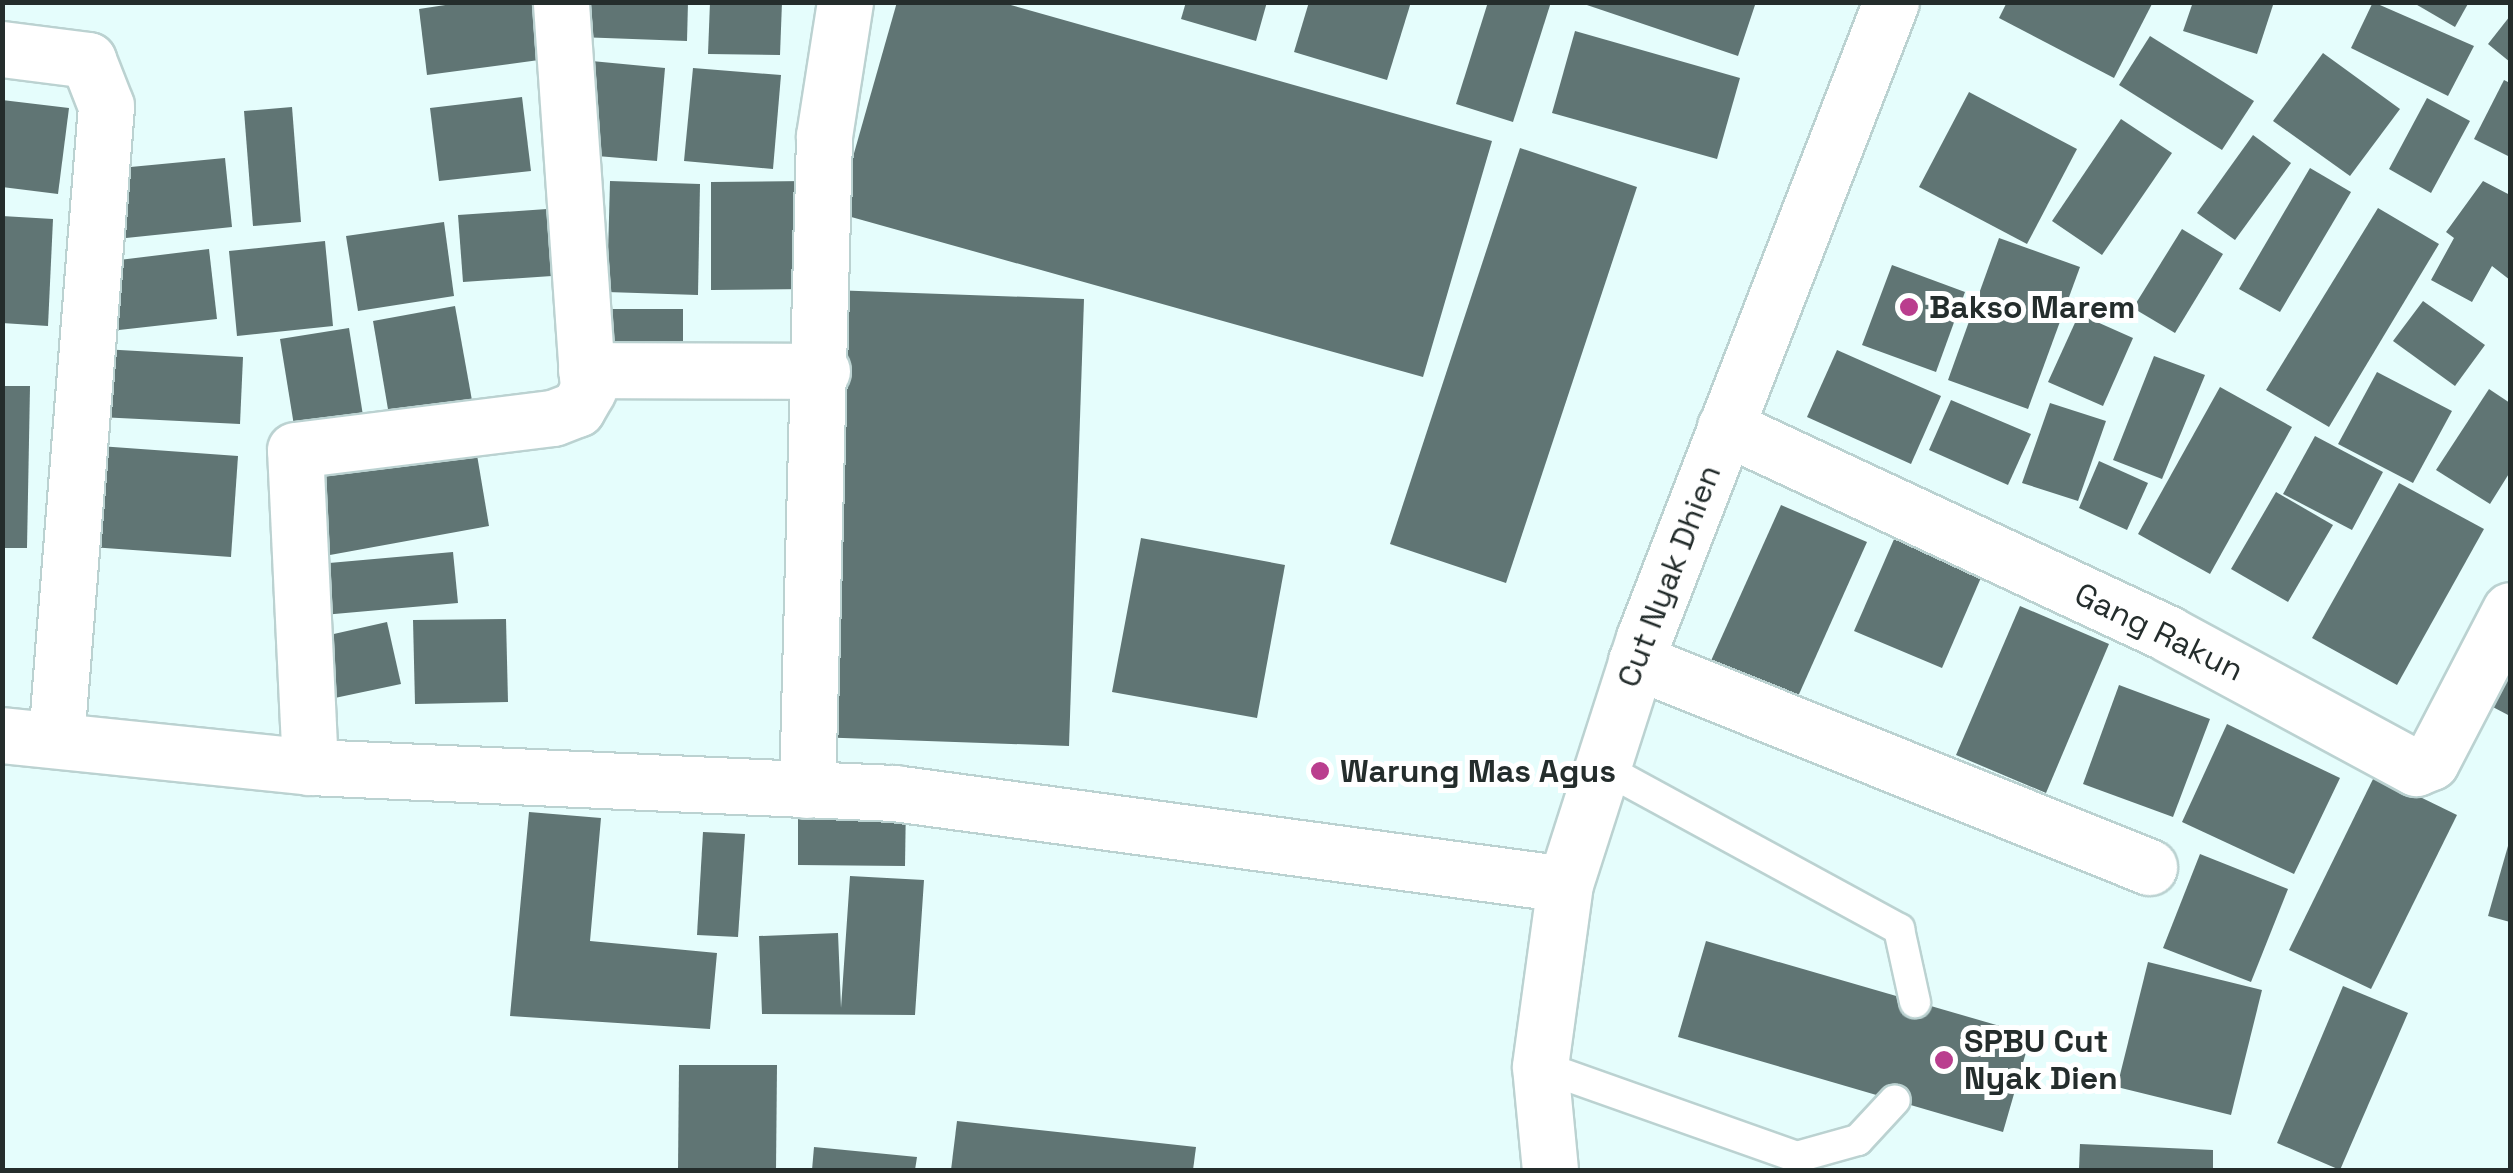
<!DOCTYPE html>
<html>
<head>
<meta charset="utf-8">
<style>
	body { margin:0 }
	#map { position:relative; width:2513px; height:1173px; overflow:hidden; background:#e5fdfc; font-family:"Space Grotesk",sans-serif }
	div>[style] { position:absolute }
	.building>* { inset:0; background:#607574 }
	.roads { filter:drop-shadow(2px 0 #bbd2d1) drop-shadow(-2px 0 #bbd2d1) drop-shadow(0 2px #bbd2d1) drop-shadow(0 -2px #bbd2d1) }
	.lane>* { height:30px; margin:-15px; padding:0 15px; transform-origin:15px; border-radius:15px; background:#fff }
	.street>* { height:55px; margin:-27.5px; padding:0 27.5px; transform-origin:27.5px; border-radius:27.5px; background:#fff }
	.secondary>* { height:55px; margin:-27.5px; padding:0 27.5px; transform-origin:27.5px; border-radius:27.5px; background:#fff }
	.dots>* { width:28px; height:28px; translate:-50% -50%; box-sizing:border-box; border:5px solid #fff; border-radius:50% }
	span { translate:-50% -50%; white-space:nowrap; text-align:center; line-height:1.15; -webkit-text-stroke:10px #fff; paint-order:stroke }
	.poi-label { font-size:32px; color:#242d2c; font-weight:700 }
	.left { translate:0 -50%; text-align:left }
	.street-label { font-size:32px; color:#242d2c }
	.frame { position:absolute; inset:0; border:5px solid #242d2c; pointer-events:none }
</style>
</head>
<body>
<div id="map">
	<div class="building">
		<div style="clip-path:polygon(465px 2px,532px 2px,539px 60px,427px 75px,419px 9px)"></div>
		<div style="clip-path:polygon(580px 2px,688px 2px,687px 41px,578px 37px)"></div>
		<div style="clip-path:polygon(710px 2px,782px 2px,780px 55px,708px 54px)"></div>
		<div style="clip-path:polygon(897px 2px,1000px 2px,1492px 141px,1423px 377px,837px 213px)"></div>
		<div style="clip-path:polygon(1186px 2px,1267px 2px,1256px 41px,1181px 19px)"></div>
		<div style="clip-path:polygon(1309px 2px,1411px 2px,1387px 80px,1294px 52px)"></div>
		<div style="clip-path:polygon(1488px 2px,1551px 2px,1513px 122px,1456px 104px)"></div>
		<div style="clip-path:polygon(1578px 2px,1756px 2px,1738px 56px)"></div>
		<div style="clip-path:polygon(2007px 2px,2153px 2px,2114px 78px,1999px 18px)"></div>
		<div style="clip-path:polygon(2193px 2px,2274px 2px,2257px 54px,2183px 31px)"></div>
		<div style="clip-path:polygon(2373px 2px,2474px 46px,2448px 96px,2351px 48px)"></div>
		<div style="clip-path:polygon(2412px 2px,2469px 2px,2455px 27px)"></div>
		<div style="clip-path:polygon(2510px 16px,2510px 62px,2488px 44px)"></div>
		<div style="clip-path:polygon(1575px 31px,1740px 78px,1717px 159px,1552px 113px)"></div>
		<div style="clip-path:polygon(2150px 36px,2254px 101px,2222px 150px,2119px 85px)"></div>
		<div style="clip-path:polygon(2323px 53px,2400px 109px,2350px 176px,2273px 121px)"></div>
		<div style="clip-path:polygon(581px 60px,665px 68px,657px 161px,573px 154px)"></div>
		<div style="clip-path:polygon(693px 68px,781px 75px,773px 169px,684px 161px)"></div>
		<div style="clip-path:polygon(2504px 80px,2510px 83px,2510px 157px,2474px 139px)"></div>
		<div style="clip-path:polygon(1969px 92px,2077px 149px,2027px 244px,1919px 187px)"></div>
		<div style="clip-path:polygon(522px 97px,531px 171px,439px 181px,430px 108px)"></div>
		<div style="clip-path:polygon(2427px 98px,2470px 121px,2431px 193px,2389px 169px)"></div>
		<div style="clip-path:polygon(2px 100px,69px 108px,58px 194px,2px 187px)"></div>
		<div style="clip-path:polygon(292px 107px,301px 222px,253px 226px,244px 111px)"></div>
		<div style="clip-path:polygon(2121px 119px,2172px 153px,2102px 255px,2052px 221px)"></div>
		<div style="clip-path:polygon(2253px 135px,2291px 163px,2235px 240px,2197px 213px)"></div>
		<div style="clip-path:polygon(1520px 148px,1637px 187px,1506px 583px,1390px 544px)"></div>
		<div style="clip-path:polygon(225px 158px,232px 227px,126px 238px,120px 168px)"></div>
		<div style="clip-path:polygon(2310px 168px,2351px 192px,2280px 312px,2239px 289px)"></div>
		<div style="clip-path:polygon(610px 181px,700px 184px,698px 295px,607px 292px)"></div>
		<div style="clip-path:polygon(806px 181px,807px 289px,711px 290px,711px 182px)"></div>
		<div style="clip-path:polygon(2483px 181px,2510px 195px,2510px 280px,2492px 266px,2472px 302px,2431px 280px,2454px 238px,2446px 232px)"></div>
		<div style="clip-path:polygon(2378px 208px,2439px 244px,2329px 427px,2266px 390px)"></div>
		<div style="clip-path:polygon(547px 209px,552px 276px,463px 282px,458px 215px)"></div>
		<div style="clip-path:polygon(2px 216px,53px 219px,48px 326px,2px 323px)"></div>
		<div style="clip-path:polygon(444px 222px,454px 296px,358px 311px,346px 236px)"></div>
		<div style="clip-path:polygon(2182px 229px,2223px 254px,2175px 333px,2133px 308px)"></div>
		<div style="clip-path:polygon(1999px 238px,2080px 267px,2028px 409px,1948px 380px)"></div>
		<div style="clip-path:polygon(325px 241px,333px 326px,237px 336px,229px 251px)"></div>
		<div style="clip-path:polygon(209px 249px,217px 319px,119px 330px,111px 261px)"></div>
		<div style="clip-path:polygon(1892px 265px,1965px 292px,1936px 372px,1862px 345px)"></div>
		<div style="clip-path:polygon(831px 290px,1084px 299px,1069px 746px,815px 737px)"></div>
		<div style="clip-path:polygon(2423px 301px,2485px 345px,2455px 386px,2393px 341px)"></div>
		<div style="clip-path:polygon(455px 306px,473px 406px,390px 421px,373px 321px)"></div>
		<div style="clip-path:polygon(608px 309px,683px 309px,683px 363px,607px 363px)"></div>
		<div style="clip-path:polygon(2079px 314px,2133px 338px,2103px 406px,2048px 382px)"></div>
		<div style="clip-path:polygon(349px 328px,365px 428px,296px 438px,280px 339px)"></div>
		<div style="clip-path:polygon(102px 349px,243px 357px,240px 424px,99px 417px)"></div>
		<div style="clip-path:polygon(1837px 350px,1941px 396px,1911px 464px,1807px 417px)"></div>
		<div style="clip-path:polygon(2154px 356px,2205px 375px,2162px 479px,2113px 460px)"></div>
		<div style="clip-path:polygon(2377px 372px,2452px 411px,2413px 483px,2338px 444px)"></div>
		<div style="clip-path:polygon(2px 386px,30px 386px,27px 548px,2px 548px)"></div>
		<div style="clip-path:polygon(2220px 387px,2292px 427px,2210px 574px,2138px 534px)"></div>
		<div style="clip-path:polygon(2489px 389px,2510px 403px,2510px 472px,2490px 504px,2436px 470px)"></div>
		<div style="clip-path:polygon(1951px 400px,2031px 434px,2008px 485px,1929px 450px)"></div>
		<div style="clip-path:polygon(2050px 403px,2106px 421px,2078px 501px,2022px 483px)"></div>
		<div style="clip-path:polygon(2315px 436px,2383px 472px,2352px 530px,2283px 494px)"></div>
		<div style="clip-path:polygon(475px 443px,489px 526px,319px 557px,304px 472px)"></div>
		<div style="clip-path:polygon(99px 446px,238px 456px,231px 557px,91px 547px)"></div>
		<div style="clip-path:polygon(2099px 461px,2148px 483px,2127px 530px,2079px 508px)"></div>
		<div style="clip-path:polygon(2399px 483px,2484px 529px,2397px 685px,2312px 638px)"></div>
		<div style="clip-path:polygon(2276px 492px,2333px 525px,2288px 602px,2231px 569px)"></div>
		<div style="clip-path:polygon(1781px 505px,1867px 542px,1787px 721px,1701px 683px)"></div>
		<div style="clip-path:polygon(1895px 537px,1983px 573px,1942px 668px,1854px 631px)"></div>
		<div style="clip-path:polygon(1141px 538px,1285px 565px,1257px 718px,1112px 692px)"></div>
		<div style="clip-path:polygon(453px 552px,458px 603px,323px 615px,318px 564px)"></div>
		<div style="clip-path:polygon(2020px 606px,2109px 644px,2046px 793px,1956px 755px)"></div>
		<div style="clip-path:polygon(506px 619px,508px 702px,415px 704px,413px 620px)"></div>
		<div style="clip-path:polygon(387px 622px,401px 684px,330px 699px,316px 638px)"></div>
		<div style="clip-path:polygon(2510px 640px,2510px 716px,2468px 694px)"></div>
		<div style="clip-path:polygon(2119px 685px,2210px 719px,2173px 817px,2083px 784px)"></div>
		<div style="clip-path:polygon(2227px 724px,2340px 778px,2294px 874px,2182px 822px)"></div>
		<div style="clip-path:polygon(2375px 775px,2457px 815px,2371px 989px,2289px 950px)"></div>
		<div style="clip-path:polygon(798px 798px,906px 799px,905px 866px,798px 865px)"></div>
		<div style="clip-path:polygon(529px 812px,601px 818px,590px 941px,717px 953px,710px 1029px,510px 1016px)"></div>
		<div style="clip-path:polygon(703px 832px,745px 834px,738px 937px,697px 935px)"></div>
		<div style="clip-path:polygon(2510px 839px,2510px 922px,2488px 916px)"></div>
		<div style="clip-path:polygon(2200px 854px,2288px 889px,2251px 982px,2163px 948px)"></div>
		<div style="clip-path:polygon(850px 876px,924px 880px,915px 1015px,762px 1014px,759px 936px,838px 933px,841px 1008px)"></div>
		<div style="clip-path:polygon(1706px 941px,2031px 1035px,2003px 1132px,1678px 1037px)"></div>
		<div style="clip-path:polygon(2148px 962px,2262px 990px,2231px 1115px,2117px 1087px)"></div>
		<div style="clip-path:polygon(2343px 986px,2408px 1013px,2340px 1170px,2277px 1143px)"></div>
		<div style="clip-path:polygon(679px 1065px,777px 1065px,776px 1170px,678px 1170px)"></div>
		<div style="clip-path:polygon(957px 1121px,1196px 1147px,1193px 1170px,951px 1170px)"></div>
		<div style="clip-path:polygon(2080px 1144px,2213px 1150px,2213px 1170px,2079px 1170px)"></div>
		<div style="clip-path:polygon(814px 1147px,917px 1157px,915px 1170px,812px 1170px)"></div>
	</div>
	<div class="roads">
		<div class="lane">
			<div style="left:1600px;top:766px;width:341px;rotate:28.6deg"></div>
			<div style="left:1899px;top:929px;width:75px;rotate:77.6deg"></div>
			<div style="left:1540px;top:1066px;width:273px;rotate:19.5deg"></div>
			<div style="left:1797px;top:1157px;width:63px;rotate:-15.6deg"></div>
			<div style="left:1858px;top:1140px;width:54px;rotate:-47.2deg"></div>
		</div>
		<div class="street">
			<div style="left:2px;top:49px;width:87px;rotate:7.3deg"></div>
			<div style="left:88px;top:60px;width:49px;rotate:68.6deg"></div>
			<div style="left:106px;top:106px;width:636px;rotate:94.51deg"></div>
			<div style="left:586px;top:370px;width:236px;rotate:0.2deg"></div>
			<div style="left:1725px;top:427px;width:489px;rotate:25deg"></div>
			<div style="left:2168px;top:634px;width:282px;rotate:28.4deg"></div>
			<div style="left:2416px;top:768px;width:16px;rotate:-22deg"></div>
			<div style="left:2431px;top:762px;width:171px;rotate:-62.5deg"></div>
			<div style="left:1636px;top:661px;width:553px;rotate:21.88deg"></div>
			<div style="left:2px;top:735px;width:310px;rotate:5.9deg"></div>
			<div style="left:310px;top:767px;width:585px;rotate:2.55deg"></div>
			<div style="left:894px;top:793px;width:677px;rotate:7.72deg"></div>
			<div style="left:310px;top:767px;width:317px;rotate:-92.7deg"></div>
			<div style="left:295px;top:450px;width:260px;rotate:-7.1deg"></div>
			<div style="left:553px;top:418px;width:26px;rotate:-21deg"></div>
			<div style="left:577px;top:409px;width:22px;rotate:-60deg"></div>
			<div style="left:588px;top:390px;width:389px;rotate:-94deg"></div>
			<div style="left:807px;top:790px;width:654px;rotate:-88.51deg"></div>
			<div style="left:824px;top:136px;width:136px;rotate:-81.1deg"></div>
		</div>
		<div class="secondary">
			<div style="left:1550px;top:1170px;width:104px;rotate:-95.5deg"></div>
			<div style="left:1540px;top:1066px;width:184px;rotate:-82.2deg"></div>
			<div style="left:1565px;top:884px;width:258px;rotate:-72.2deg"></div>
			<div style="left:1644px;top:638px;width:682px;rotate:-68.78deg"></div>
		</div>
	</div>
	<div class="dots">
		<div style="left:1909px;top:307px;background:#ba3e8e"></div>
		<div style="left:1320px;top:771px;background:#ba3e8e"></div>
		<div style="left:1944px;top:1060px;background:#ba3e8e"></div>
	</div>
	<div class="poi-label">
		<span class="left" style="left:1929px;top:307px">Bakso Marem</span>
		<span class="left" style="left:1340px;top:771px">Warung Mas Agus</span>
		<span class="left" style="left:1964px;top:1060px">SPBU Cut<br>Nyak Dien</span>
	</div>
	<div class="street-label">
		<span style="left:1669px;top:576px;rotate:-69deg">Cut Nyak Dhien</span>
		<span style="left:2159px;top:632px;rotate:26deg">Gang Rakun</span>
	</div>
	<div class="frame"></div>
</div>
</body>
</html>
